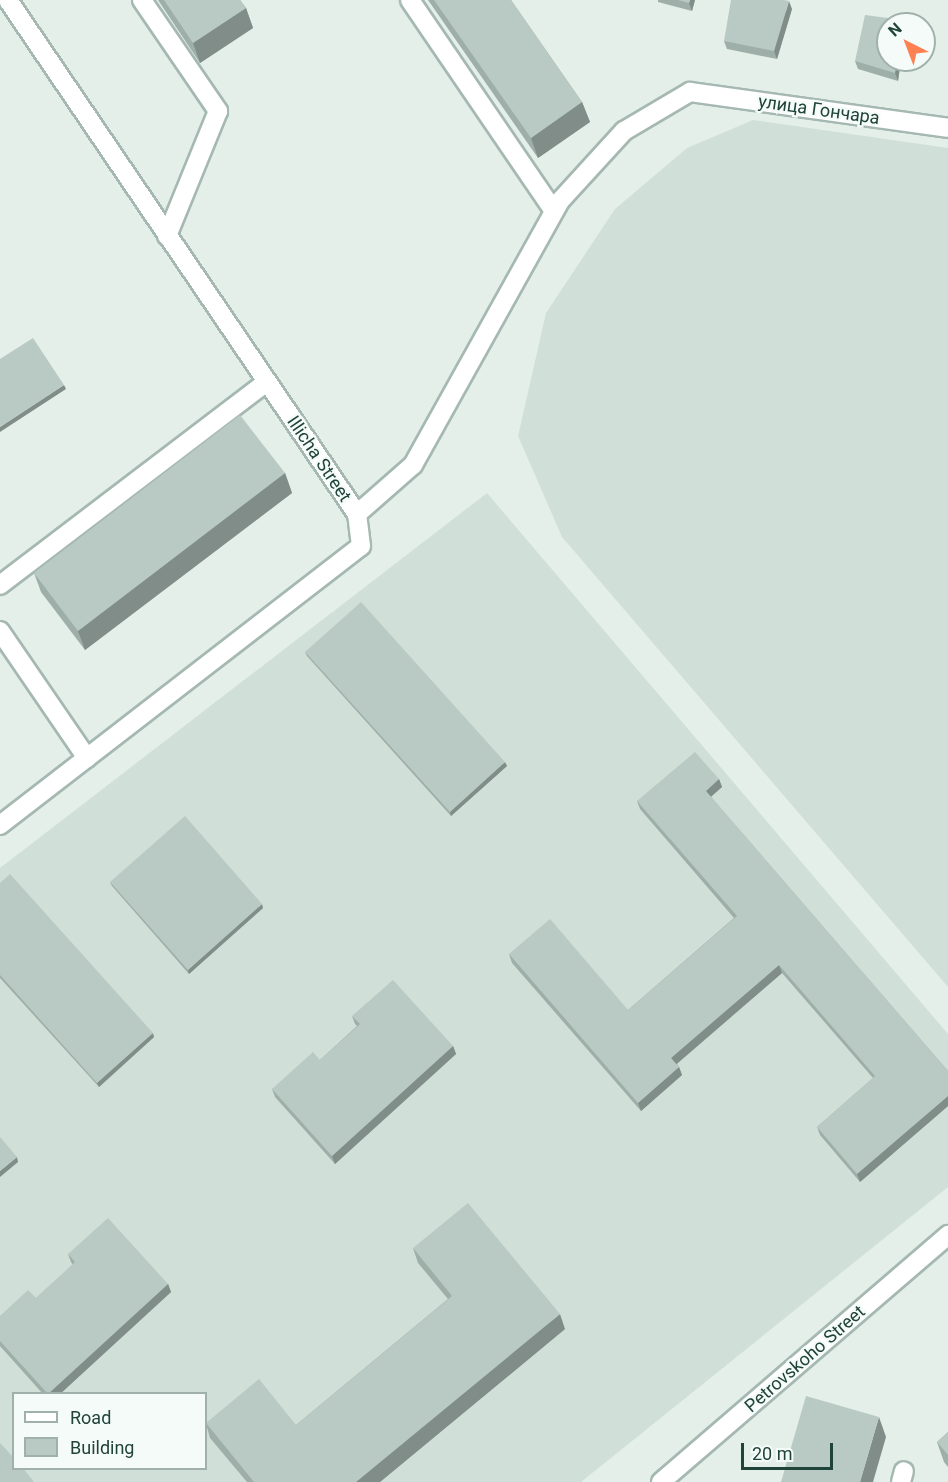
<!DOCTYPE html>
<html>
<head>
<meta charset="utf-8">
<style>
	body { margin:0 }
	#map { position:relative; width:948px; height:1482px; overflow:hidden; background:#e4efea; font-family:Roboto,sans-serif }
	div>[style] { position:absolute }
	.built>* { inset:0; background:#d1dfd9 }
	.roads { filter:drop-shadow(2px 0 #a5b8b2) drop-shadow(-2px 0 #a5b8b2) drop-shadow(0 2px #a5b8b2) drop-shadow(0 -2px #a5b8b2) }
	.lane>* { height:18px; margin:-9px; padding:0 9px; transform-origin:9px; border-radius:9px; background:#fff }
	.street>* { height:18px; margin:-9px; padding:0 9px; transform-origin:9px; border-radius:9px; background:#fff }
	.secondary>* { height:18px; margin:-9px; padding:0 9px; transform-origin:9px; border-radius:9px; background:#fff }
	.wall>* { inset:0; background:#9eaea8 }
	.shaded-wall>* { inset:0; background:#818d88 }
	.building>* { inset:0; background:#b8cac3 }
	span { translate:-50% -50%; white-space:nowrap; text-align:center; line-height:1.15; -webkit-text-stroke:4.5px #f5fbf8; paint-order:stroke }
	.street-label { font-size:18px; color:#20433a }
	.legend { position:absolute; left:12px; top:1392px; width:195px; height:78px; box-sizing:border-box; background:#f5fbf8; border:2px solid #a0b1ac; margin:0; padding:8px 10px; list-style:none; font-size:18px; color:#20433a }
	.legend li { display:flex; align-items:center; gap:12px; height:30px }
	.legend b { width:30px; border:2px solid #a0b1ac }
	.north { position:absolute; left:876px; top:12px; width:60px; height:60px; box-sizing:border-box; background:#f5fbf8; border:2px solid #a0b1ac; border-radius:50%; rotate:318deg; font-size:16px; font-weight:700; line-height:24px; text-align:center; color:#20433a }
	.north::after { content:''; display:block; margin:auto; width:21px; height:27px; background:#ff8051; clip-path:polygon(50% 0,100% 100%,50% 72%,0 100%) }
	.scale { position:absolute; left:741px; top:1443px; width:92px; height:27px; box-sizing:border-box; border:3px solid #20433a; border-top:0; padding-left:8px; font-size:18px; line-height:21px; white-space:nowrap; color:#20433a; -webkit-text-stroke:4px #f5fbf8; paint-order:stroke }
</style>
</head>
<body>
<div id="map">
	<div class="built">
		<div style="clip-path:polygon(753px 120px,948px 148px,948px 987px,562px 537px,518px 436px,546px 313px,615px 209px,687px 148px)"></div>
		<div style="clip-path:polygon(evenodd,487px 493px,948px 1034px,948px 1187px,581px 1482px,0 1482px,0 868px,487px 493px,14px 1394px,206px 1394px,206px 1468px,14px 1468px,14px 1394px)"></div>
	</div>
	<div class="roads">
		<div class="lane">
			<div style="left:142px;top:0;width:135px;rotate:55.6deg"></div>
			<div style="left:218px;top:111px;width:135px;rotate:112.2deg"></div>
			<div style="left:410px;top:0;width:255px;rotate:55.7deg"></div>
			<div style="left:357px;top:514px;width:74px;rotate:-41.2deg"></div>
			<div style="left:413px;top:465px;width:302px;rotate:-60.9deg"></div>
			<div style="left:560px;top:201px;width:95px;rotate:-47.6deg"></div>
			<div style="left:624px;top:131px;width:77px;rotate:-30.6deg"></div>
			<div style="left:0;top:585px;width:335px;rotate:-37.3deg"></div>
			<div style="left:0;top:631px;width:154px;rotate:55.6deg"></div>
			<div style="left:901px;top:1482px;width:11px;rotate:-75deg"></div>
		</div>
		<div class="street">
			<div style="left:690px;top:92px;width:260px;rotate:7.9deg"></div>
			<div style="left:0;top:825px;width:456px;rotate:-37.7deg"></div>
			<div style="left:361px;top:546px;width:32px;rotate:-97deg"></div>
			<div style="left:357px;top:514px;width:621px;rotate:-124.18deg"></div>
		</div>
		<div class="secondary">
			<div style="left:661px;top:1482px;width:379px;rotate:-40.7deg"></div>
		</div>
	</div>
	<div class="wall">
		<div style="clip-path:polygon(158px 0,240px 0,246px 8px,253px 28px,200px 63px)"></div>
		<div style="clip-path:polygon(428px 0,511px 0,582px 102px,590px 122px,538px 158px)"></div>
		<div style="clip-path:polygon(658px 0,695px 0,692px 11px,658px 2px)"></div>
		<div style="clip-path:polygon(792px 9px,777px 59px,727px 49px,724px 41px)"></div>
		<div style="clip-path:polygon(901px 60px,898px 81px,858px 69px,855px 61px)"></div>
		<div style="clip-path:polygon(285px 473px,292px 493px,85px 650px,41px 592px,34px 573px)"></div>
		<div style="clip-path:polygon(305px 652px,507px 766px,451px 816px,307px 656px)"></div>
		<div style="clip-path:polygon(719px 779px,722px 787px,711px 797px,948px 1071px,948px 1106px,860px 1182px,820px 1135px,817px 1127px,873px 1078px,782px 973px,677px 1064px,679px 1067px,682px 1075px,641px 1111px,512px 963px,509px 954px,628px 1010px,734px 918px,640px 809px,637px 801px)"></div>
		<div style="clip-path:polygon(110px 882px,263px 908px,189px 974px,112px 886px)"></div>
		<div style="clip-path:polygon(0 883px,154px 1037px,99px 1087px,0 978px)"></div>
		<div style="clip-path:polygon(352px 1016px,453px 1046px,456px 1054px,335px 1164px,275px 1097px,272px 1089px,320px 1060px,357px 1026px,355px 1024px)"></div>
		<div style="clip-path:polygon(413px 1248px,565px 1329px,380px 1482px,247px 1482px,210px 1438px,206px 1424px,296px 1425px,448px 1299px,418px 1263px)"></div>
		<div style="clip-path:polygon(68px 1254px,168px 1284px,171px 1292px,60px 1394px,43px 1394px,0 1346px,0 1316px,36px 1298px,73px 1265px,71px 1262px)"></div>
		<div style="clip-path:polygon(948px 1432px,948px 1467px,944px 1462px,937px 1442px)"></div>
	</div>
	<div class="shaded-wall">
		<div style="clip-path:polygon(690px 0,695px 0,692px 11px,689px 3px)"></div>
		<div style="clip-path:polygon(789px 1px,792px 9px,777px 59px,774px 51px)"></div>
		<div style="clip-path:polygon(246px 8px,253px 28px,200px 63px,193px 43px)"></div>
		<div style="clip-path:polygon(897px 60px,901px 60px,898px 81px,895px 73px)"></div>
		<div style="clip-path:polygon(582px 102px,590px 122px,538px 158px,531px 138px)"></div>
		<div style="clip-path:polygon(64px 385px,66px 389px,0 432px,0 427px)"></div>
		<div style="clip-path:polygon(285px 473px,292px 493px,85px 650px,78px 631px)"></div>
		<div style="clip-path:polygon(505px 762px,507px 766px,451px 816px,450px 812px)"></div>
		<div style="clip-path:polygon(719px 779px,722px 787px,708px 799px,706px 791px)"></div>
		<div style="clip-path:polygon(262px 904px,263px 908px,189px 974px,188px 970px)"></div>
		<div style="clip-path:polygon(779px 965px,782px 973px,674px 1066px,671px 1058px)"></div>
		<div style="clip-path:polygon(153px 1033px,154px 1037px,99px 1087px,97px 1083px)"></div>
		<div style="clip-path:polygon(453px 1046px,456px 1054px,335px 1164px,332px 1156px)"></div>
		<div style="clip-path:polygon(679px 1067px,682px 1075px,641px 1111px,638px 1103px)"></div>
		<div style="clip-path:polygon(948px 1096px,948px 1106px,860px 1182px,857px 1174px)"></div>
		<div style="clip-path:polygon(17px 1157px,18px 1162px,0 1177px,0 1171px)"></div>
		<div style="clip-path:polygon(168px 1284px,171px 1292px,60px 1394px,48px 1394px)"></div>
		<div style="clip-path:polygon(560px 1314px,565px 1329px,380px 1482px,356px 1482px)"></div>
		<div style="clip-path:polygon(879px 1417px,886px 1437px,873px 1482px,860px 1482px)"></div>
	</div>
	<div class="building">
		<div style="clip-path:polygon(164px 0,240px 0,246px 8px,193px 43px)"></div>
		<div style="clip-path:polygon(434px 0,511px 0,582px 102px,531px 138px)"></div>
		<div style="clip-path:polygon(678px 0,690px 0,689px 3px)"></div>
		<div style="clip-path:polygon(731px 0,784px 0,789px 1px,774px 51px,724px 41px)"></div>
		<div style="clip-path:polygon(865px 15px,903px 20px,903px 24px,888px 24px,888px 60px,897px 60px,895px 73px,855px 61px)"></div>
		<div style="clip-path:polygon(33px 338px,64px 385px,0 427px,0 359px)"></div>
		<div style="clip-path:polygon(240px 415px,285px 473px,78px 631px,34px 573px)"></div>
		<div style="clip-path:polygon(361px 602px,505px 762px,450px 812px,305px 652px)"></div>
		<div style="clip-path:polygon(695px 752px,719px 779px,706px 791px,948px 1071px,948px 1096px,857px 1174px,817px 1127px,875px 1076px,779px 965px,671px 1058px,679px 1067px,638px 1103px,509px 954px,550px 919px,628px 1010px,737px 916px,637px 801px)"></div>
		<div style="clip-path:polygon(185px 816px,262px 904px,188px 970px,110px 882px)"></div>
		<div style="clip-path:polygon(10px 874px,153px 1033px,97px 1083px,0 975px,0 883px)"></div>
		<div style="clip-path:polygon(393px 980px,453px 1046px,332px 1156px,272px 1089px,313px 1052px,320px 1060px,360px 1024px,352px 1016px)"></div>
		<div style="clip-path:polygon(0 1137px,17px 1157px,0 1171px)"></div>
		<div style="clip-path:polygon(468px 1203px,560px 1314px,356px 1482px,254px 1482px,206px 1423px,259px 1379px,296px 1425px,452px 1296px,413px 1248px)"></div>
		<div style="clip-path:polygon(108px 1218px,168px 1284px,48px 1394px,0 1341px,0 1316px,28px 1290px,36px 1298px,75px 1262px,68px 1254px)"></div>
		<div style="clip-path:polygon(806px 1396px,879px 1417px,860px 1482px,781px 1482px)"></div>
		<div style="clip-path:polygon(948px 1432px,948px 1455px,937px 1442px)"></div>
		<div style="clip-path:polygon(0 1443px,14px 1458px,14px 1468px,23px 1468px,34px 1482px,0 1482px)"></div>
	</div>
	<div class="street-label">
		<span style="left:819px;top:110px;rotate:8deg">улица Гончара</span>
		<span style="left:319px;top:459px;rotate:56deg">Illicha Street</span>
		<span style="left:805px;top:1359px;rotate:-41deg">Petrovskoho Street</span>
	</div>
	<ul class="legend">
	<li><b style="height:8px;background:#fff"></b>Road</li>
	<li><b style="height:16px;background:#b8cac3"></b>Building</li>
	</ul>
	<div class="north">N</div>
	<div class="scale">20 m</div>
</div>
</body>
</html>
